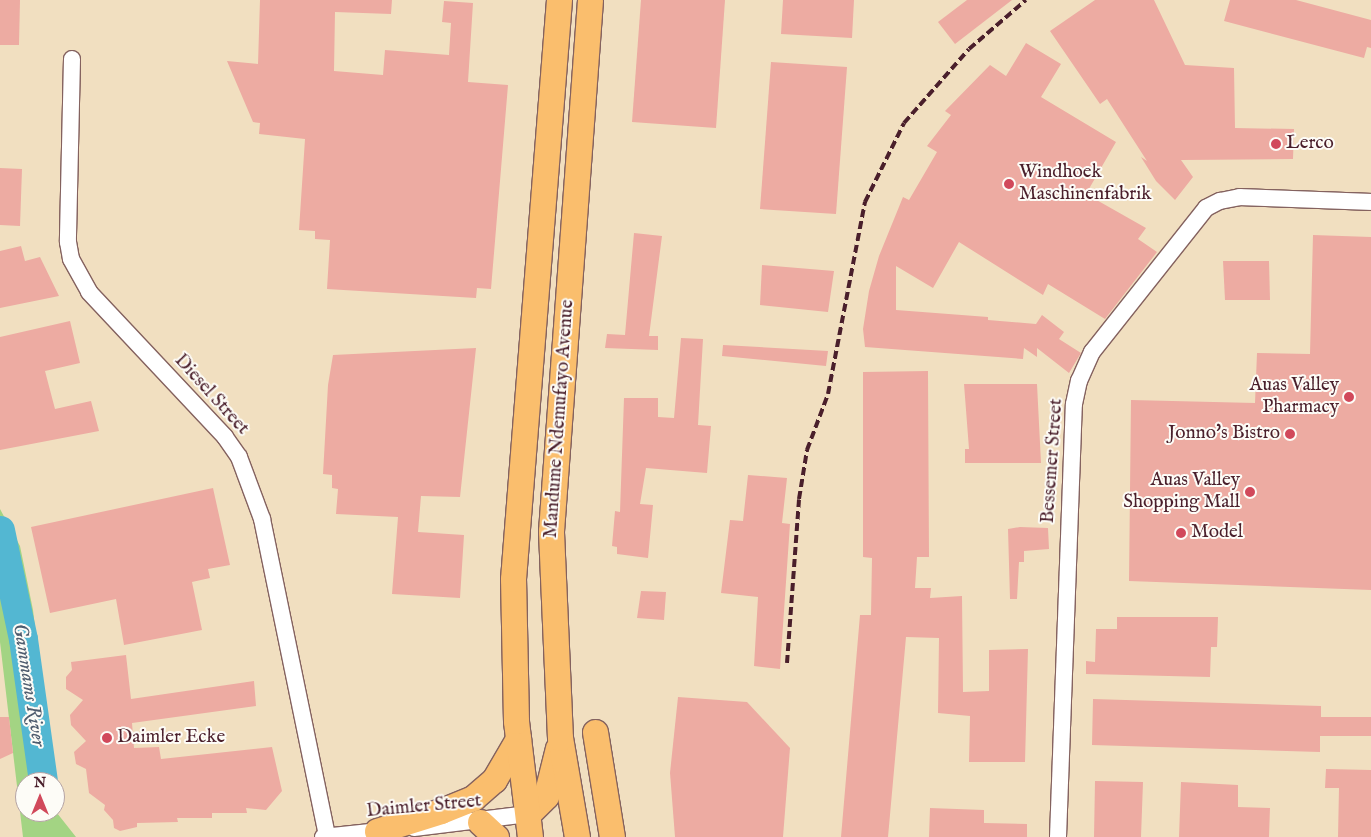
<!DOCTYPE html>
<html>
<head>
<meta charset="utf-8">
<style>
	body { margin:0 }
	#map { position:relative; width:1371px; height:837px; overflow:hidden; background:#f1dfc0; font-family:"IM FELL English",serif }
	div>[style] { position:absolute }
	.green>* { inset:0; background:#a3d483 }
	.river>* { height:29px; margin:-14.5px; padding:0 14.5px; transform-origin:14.5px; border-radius:14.5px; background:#53b7d2 }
	.building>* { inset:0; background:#edaba2 }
	.roads { filter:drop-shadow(1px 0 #84625f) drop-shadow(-1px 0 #84625f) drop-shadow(0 1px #84625f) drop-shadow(0 -1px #84625f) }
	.minor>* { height:16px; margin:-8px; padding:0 8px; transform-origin:8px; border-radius:8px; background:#fff }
	.primary>* { height:25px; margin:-12.5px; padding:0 12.5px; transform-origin:12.5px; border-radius:12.5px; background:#fabe6d }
	.rail>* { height:4px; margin-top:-2px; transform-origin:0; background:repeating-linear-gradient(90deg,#4a1f2b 0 8px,transparent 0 12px) }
	.dots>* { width:14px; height:14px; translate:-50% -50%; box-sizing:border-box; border:2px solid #fdfcf7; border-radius:50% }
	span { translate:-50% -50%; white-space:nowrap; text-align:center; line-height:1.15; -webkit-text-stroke:4px #fdfcf7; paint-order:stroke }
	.poi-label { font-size:19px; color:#4a1f2b }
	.left { translate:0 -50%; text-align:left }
	.right { translate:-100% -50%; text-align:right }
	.street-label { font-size:19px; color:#4a1f2b }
	.water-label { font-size:20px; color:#4e5c6e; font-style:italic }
	.north { position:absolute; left:15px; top:772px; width:50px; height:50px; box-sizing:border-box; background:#fdfcf7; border:1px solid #b5a4a5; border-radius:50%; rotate:0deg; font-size:14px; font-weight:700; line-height:20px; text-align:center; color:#4a1f2b }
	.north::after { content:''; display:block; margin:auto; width:18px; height:22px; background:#d1495b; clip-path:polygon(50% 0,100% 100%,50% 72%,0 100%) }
</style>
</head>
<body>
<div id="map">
	<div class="green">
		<div style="clip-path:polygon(0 509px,20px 546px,33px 610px,53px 782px,25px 782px,25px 812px,55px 812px,55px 796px,57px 813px,76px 837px,23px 837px,0 642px)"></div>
	</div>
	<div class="river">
		<div style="left:0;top:530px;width:111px;rotate:78.1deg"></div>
		<div style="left:23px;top:639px;width:144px;rotate:82deg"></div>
	</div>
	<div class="building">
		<div style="clip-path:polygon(0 0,20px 0,19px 45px,0 45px)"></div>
		<div style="clip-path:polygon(260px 0,392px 0,391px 14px,335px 12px,334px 71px,383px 75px,385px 50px,449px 55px,451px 23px,442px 22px,444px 1px,473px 3px,468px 82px,508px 85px,491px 289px,477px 288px,476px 298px,327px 289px,330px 240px,315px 239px,315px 231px,299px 230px,305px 139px,259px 134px,260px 123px,253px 122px,227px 61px,258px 64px)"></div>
		<div style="clip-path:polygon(641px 0,725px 0,716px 128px,632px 122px)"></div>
		<div style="clip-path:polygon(783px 0,854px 0,852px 38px,781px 34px)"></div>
		<div style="clip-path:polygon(967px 0,1012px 0,955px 44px,938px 22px)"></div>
		<div style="clip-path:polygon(1095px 0,1154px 0,1185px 65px,1234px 68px,1235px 128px,1294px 129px,1293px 159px,1181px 160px,1193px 177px,1175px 200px,1156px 181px,1141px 157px,1147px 161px,1107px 99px,1100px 104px,1050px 31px)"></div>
		<div style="clip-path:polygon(1230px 0,1296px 0,1371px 20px,1371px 48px,1367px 47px,1364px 58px,1224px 21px)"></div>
		<div style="clip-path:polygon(1026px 43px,1061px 64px,1041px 97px,1116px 142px,1086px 194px,1146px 228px,1138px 239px,1157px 252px,1105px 319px,1048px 284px,1043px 295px,959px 242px,933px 288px,896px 266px,896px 310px,988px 317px,988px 320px,1036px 324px,1042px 315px,1064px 332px,1059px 339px,1081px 353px,1069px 373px,1037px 348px,1037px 357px,1024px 348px,1023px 359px,865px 347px,863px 329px,869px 291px,879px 256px,903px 197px,909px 200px,937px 152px,927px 146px,951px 115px,945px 111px,990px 65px,1006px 76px)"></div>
		<div style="clip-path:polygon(771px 62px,847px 67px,836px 214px,760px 209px)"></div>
		<div style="clip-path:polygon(0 168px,22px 169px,20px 226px,0 225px)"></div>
		<div style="clip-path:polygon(634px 233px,662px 236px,649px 336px,658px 336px,658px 350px,605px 348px,607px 334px,625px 335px)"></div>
		<div style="clip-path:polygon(1313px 235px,1371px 237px,1371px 590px,1129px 581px,1131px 400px,1255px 403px,1257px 353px,1310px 354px)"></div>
		<div style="clip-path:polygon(21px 246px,25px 261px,40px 257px,59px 296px,0 308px,0 251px)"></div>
		<div style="clip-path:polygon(1223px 261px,1269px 261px,1270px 300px,1225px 300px)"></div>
		<div style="clip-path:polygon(762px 265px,834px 271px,828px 312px,760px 305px)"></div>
		<div style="clip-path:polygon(70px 321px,80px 363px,45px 371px,55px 409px,91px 401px,99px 431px,0 450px,0 337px)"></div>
		<div style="clip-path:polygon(681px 338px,703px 339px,698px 425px,711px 426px,707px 473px,646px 468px,640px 504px,653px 505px,648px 558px,617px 554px,617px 547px,612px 546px,615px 511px,620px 512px,624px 398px,658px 398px,658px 417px,674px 418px)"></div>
		<div style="clip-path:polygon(723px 345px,828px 351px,826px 366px,722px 356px)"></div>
		<div style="clip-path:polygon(476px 348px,460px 497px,421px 496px,418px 532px,464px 535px,460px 598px,392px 594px,398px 517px,336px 514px,338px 489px,332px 488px,332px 475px,323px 474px,328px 385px,333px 355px)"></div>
		<div style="clip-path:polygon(928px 371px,929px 557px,917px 557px,915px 588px,931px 588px,930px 598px,962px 596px,963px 692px,989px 691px,989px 650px,1028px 649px,1025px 762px,969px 762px,970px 716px,938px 713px,939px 638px,906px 637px,888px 837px,841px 837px,860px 615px,871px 615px,872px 558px,863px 557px,863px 372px)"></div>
		<div style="clip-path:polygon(964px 384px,1037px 384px,1041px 463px,965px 463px,965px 449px,969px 449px)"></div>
		<div style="clip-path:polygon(748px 475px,787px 478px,782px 523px,790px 524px,780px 669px,754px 666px,758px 597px,721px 593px,730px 520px,743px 521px)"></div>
		<div style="clip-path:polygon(213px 488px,230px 565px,208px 569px,210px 578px,192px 582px,202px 630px,124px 645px,116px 599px,50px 613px,31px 527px)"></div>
		<div style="clip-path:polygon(1020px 527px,1048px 528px,1049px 549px,1024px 551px,1024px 562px,1019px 562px,1017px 599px,1010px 599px,1008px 529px)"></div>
		<div style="clip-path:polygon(641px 591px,666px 592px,664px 620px,637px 618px)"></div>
		<div style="clip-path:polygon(1117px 617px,1218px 617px,1217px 647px,1211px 647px,1210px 677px,1086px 674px,1086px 661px,1095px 662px,1096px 629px,1117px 629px)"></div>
		<div style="clip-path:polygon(126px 655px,131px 699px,254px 681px,256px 706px,132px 723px,134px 748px,159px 747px,161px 759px,272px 747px,282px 791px,266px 810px,246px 808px,247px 813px,212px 813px,212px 818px,177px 818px,178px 822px,137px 823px,137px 827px,120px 831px,114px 828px,113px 820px,104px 810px,105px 805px,89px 793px,86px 769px,76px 764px,74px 752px,86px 741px,71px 725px,70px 715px,83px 700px,66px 689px,66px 677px,72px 670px,71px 662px)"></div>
		<div style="clip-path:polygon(678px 697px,747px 702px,790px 748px,783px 837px,675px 837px,670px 773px)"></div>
		<div style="clip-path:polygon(1093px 699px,1321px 706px,1321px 717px,1371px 717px,1371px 736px,1320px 736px,1320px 752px,1092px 745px)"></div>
		<div style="clip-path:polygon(0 717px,9px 717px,13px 753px,0 759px)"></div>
		<div style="clip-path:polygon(1326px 769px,1371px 770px,1371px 837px,1338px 837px,1339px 788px,1325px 788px)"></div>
		<div style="clip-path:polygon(1095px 781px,1143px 782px,1141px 837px,1094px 837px)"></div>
		<div style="clip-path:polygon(1181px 782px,1238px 785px,1238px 807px,1270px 808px,1269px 837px,1179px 837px)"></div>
		<div style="clip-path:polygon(930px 808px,984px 810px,984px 823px,1027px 824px,1027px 837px,929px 837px)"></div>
	</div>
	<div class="roads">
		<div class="minor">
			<div style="left:72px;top:59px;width:183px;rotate:91.3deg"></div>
			<div style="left:68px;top:242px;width:17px;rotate:80deg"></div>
			<div style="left:71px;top:259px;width:38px;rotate:61deg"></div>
			<div style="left:89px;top:292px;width:199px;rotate:46.8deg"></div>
			<div style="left:225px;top:437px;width:24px;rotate:55deg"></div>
			<div style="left:239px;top:457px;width:66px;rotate:69.6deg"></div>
			<div style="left:262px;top:519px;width:325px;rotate:78.4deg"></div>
			<div style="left:414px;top:828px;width:115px;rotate:-7deg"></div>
			<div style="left:323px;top:837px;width:64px;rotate:-6.2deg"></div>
			<div style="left:1058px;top:837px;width:433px;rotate:-87.9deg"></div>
			<div style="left:1074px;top:404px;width:24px;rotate:-78deg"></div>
			<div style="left:1079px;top:381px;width:32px;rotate:-66deg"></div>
			<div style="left:1092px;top:352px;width:184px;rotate:-51.6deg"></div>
			<div style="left:1206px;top:208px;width:16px;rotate:-27deg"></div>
			<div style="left:1220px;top:201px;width:20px;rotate:-11deg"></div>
			<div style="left:1240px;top:197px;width:131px;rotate:2.2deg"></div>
		</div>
		<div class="primary">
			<div style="left:595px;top:732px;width:106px;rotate:80.8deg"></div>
			<div style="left:528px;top:814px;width:25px;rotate:-45deg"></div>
			<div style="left:546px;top:796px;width:49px;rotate:-76deg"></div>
			<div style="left:480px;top:822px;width:22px;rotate:43deg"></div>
			<div style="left:377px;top:831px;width:67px;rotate:-17.4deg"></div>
			<div style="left:441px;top:811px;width:35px;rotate:-22deg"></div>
			<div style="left:473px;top:798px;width:28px;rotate:-41deg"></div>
			<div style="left:494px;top:780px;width:48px;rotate:-59.7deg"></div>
			<div style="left:530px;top:837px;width:117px;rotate:-96.9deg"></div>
			<div style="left:516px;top:721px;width:142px;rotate:-91.2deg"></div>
			<div style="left:513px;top:579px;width:581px;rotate:-85.46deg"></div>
			<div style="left:577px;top:837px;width:100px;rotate:-99.7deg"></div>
			<div style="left:560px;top:738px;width:207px;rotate:-92.5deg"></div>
			<div style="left:551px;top:531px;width:532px;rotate:-85.8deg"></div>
		</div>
	</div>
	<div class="rail">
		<div style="left:787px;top:663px;width:164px;rotate:-85.8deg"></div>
		<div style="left:799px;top:499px;width:50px;rotate:-80.7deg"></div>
		<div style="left:807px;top:450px;width:60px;rotate:-69.4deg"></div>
		<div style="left:828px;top:394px;width:196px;rotate:-79.1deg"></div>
		<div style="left:865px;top:202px;width:88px;rotate:-63.7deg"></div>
		<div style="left:904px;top:123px;width:98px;rotate:-48.7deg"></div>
		<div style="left:969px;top:49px;width:75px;rotate:-40.7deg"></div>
	</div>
	<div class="dots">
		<div style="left:1276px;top:144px;background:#d1495b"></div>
		<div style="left:1009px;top:184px;background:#d1495b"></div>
		<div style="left:1349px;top:397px;background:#d1495b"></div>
		<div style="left:1290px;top:434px;background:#d1495b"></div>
		<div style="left:1250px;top:492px;background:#d1495b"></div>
		<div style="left:1181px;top:533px;background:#d1495b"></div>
		<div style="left:107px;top:738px;background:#d1495b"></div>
	</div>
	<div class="poi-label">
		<span class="left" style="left:1286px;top:144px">Lerco</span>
		<span class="left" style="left:1019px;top:184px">Windhoek<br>Maschinenfabrik</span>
		<span class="right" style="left:1339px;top:397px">Auas Valley<br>Pharmacy</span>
		<span class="right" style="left:1280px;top:434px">Jonno's Bistro</span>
		<span class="right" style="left:1240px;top:492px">Auas Valley<br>Shopping Mall</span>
		<span class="left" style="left:1191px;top:533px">Model</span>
		<span class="left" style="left:117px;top:738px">Daimler Ecke</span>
	</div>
	<div class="street-label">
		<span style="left:211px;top:395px;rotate:48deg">Diesel Street</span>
		<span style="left:560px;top:419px;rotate:-86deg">Mandume Ndemufayo Avenue</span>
		<span style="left:1053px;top:461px;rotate:-86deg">Bessemer Street</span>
		<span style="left:424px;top:807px;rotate:-5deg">Daimler Street</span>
	</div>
	<div class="water-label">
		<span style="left:29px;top:685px;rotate:81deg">Gammams River</span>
	</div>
	<div class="north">N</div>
</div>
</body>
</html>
